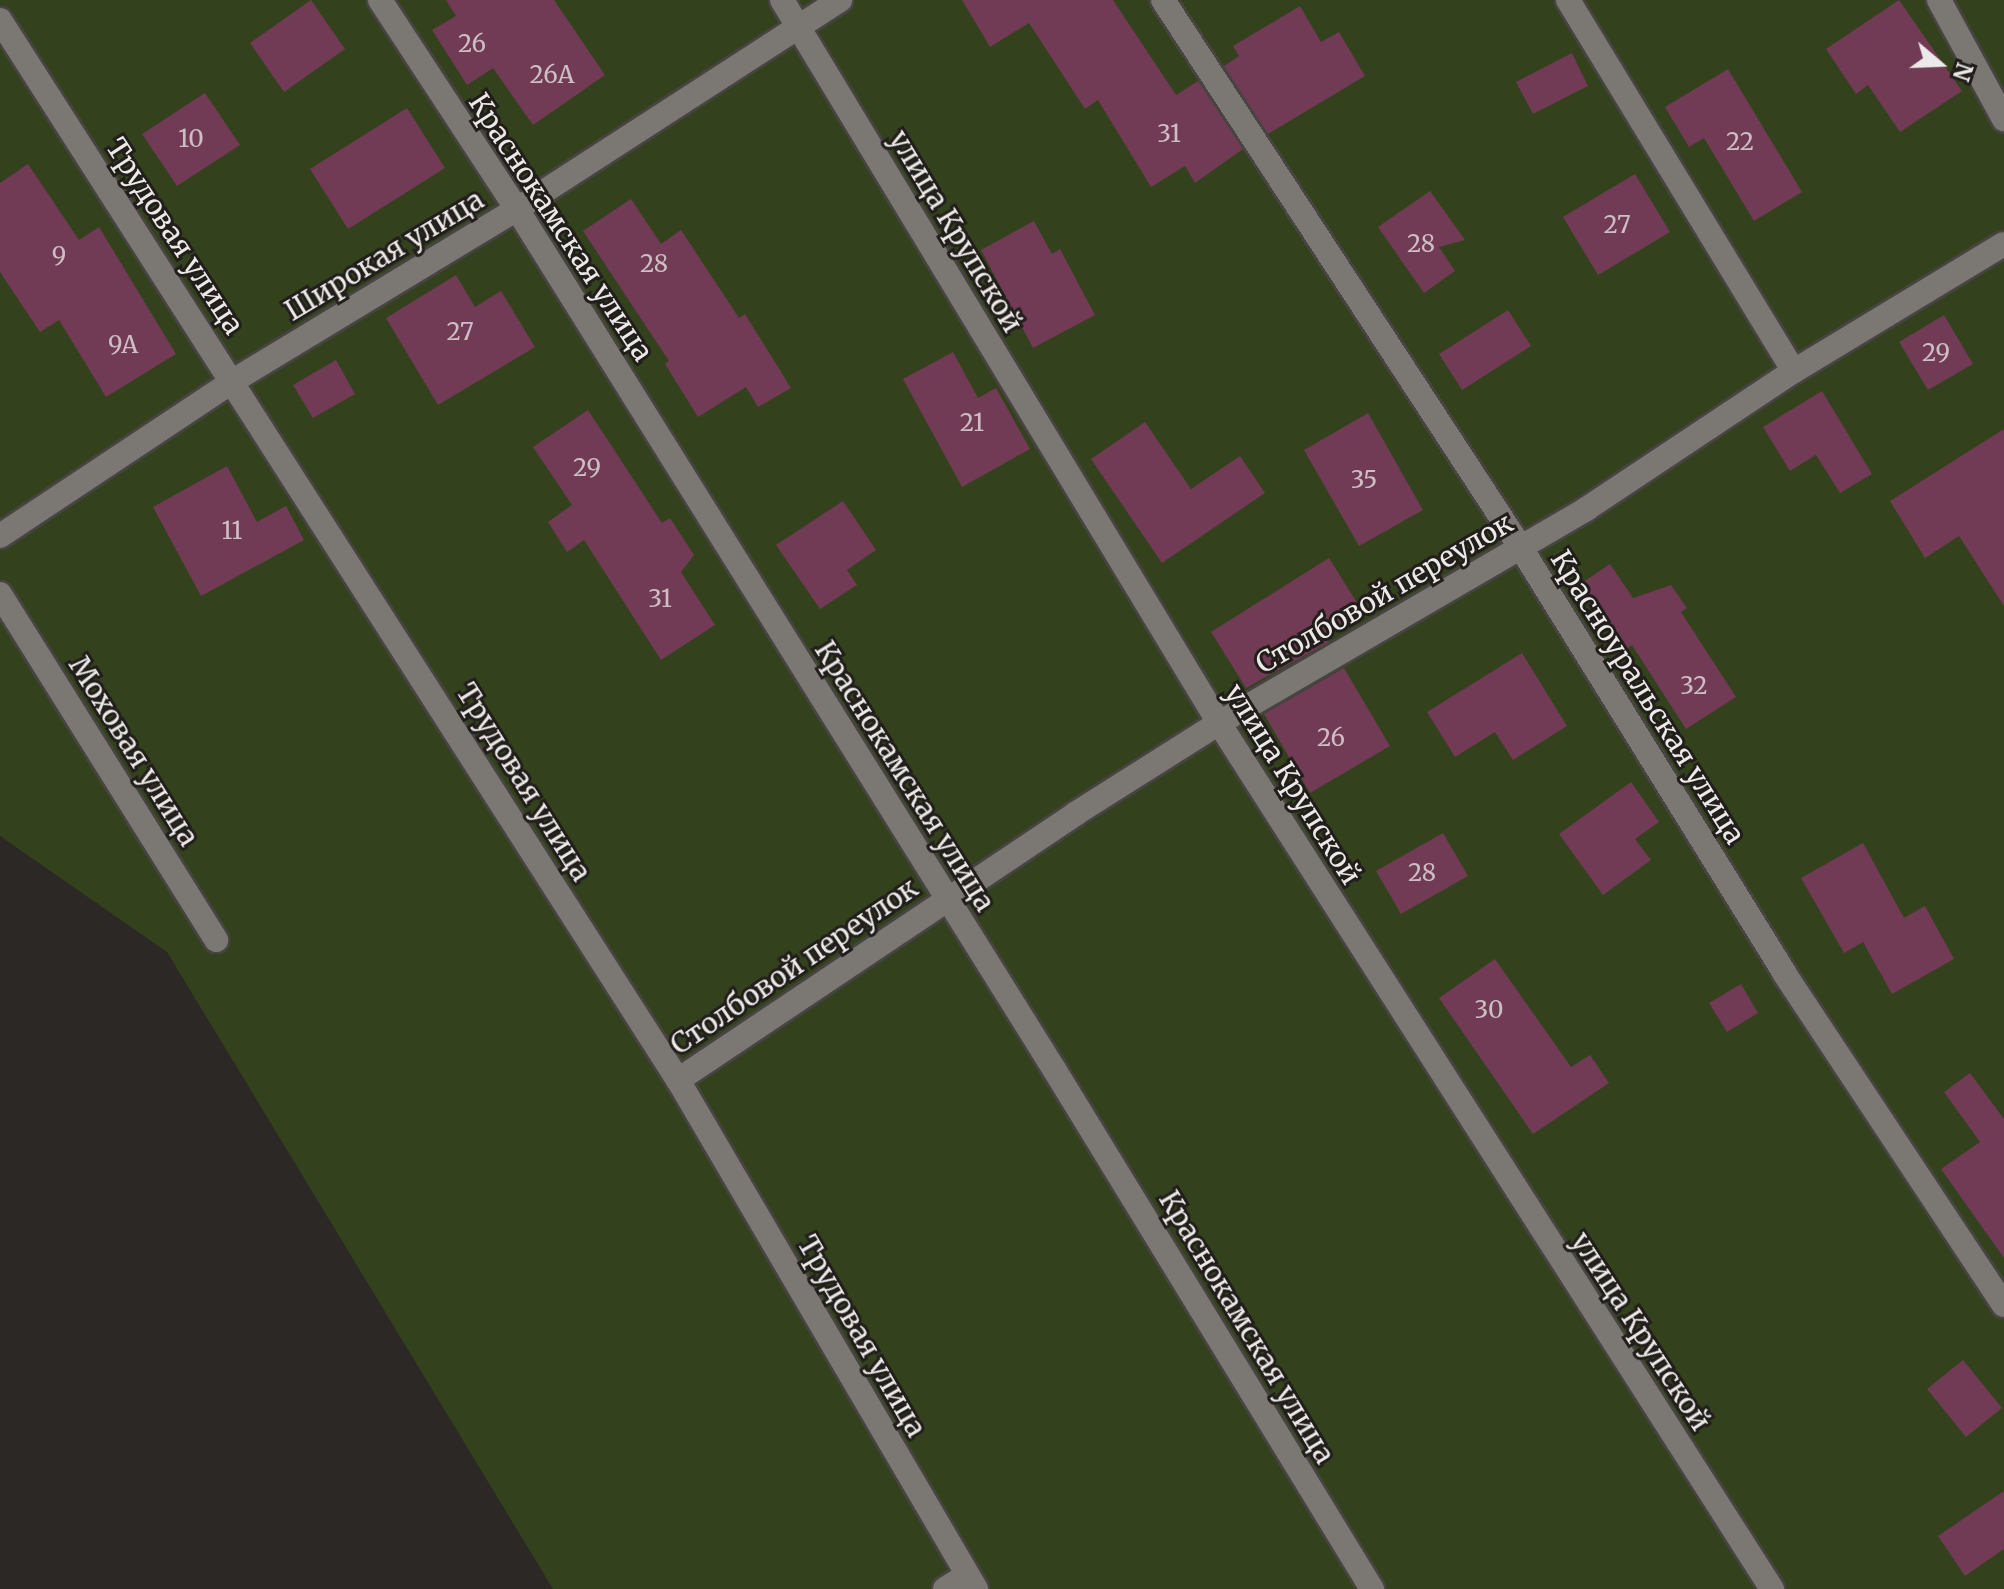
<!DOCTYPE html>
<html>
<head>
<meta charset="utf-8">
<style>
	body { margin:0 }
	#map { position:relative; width:2004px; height:1589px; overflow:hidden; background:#2b2825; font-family:Merriweather,serif }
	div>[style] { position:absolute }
	.green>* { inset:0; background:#33421d }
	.building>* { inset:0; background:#713a55 }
	.roads { filter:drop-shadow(2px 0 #474442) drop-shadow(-2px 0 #474442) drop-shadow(0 2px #474442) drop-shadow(0 -2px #474442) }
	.street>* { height:24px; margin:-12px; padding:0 12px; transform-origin:12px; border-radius:12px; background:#7b7874 }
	span { translate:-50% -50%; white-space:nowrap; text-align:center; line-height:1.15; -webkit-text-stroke:6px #211e1b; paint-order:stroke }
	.number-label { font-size:24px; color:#cdbec3 }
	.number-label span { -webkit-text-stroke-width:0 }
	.street-label { font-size:28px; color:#eceae8 }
	.north { position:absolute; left:1900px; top:24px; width:80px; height:80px; -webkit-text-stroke:6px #211e1b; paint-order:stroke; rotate:109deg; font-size:22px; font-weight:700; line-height:32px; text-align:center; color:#eceae8 }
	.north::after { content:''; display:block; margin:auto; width:28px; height:36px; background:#eceae8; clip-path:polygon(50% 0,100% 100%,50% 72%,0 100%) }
</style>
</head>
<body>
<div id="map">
	<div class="green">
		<div style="clip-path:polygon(0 0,2004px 0,2004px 1589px,553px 1589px,167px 952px,0 836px)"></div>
	</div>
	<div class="building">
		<div style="clip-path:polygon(311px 0,345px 49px,284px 92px,250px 43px)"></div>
		<div style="clip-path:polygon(446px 0,554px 0,605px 75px,533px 125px,493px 68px,467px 85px,432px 30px,456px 16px)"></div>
		<div style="clip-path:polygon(962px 0,1113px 0,1176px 95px,1198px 81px,1243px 149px,1195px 183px,1185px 166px,1151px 187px,1098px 100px,1085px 109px,1029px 23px,990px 47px)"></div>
		<div style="clip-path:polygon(1899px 0,1962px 91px,1900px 132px,1868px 85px,1856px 94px,1826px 49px)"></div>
		<div style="clip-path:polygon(1300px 6px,1321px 42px,1339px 32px,1365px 76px,1268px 134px,1224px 66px,1239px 56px,1233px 46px)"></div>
		<div style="clip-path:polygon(1572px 53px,1588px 86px,1533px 114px,1516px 82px)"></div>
		<div style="clip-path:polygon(1728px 69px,1802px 192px,1754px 221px,1704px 138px,1689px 147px,1665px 107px)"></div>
		<div style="clip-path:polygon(205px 93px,240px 145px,177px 186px,142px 134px)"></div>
		<div style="clip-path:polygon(407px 108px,445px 168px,348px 229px,310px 169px)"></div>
		<div style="clip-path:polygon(28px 164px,79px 240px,99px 227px,176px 354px,106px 397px,59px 320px,40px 332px,0 272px,0 183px)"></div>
		<div style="clip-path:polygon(1635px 174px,1670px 232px,1598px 275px,1563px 217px)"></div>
		<div style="clip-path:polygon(1430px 191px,1465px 240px,1439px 247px,1455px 271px,1424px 293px,1378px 227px)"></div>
		<div style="clip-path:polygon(631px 199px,661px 244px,681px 230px,739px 318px,745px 314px,791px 388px,758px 407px,746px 387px,698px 417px,665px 364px,669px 361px,583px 231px)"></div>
		<div style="clip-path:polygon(1034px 221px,1052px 254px,1060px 249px,1095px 315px,1033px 348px,981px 250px)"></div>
		<div style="clip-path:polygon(456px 275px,475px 307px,501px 291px,535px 347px,438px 405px,386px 318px)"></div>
		<div style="clip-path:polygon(1508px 310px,1531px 346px,1462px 390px,1439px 354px)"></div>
		<div style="clip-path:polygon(1944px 315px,1973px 364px,1928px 390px,1899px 342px)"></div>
		<div style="clip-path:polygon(953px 352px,978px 398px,996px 388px,1030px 449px,962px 487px,903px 379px)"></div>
		<div style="clip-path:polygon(336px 360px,355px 394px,313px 418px,293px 385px)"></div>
		<div style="clip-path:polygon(1822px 391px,1872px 474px,1840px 493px,1816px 455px,1790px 471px,1763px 427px)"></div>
		<div style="clip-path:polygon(588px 410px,662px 523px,670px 518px,694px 555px,681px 572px,715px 625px,661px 660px,584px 540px,567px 552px,548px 522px,572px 505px,533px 447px)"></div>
		<div style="clip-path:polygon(1368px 413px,1423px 510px,1359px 546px,1304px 450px)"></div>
		<div style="clip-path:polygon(1145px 422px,1191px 489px,1240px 456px,1265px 493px,1162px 563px,1091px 459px)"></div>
		<div style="clip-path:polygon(2004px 429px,2004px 606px,1959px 536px,1925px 558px,1890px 501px)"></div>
		<div style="clip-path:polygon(227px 466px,257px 522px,286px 506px,304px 540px,201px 596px,153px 507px)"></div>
		<div style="clip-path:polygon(843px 501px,876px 550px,847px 570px,857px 585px,820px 609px,776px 545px)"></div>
		<div style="clip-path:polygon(1329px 558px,1364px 614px,1326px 637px,1329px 642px,1246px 688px,1211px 632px)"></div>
		<div style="clip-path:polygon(1610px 564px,1633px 598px,1671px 585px,1687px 608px,1681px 612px,1736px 697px,1686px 729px,1632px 645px,1624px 651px,1579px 585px)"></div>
		<div style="clip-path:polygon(1522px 653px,1567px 726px,1513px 760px,1495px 732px,1455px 757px,1427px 712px)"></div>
		<div style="clip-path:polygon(1344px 668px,1390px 746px,1310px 793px,1264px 714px)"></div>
		<div style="clip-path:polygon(1631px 782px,1659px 822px,1635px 839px,1651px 860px,1603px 895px,1559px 834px)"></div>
		<div style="clip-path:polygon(1443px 833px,1468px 876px,1401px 914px,1376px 871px)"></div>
		<div style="clip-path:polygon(1863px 843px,1904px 918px,1925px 906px,1954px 959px,1892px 994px,1863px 942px,1844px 953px,1801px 878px)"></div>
		<div style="clip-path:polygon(1495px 959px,1571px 1067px,1590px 1055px,1609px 1083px,1533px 1134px,1439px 998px)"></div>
		<div style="clip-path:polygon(1741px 984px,1758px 1013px,1727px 1032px,1709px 1003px)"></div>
		<div style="clip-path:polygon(1970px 1073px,2004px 1119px,2004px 1258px,1941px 1169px,1980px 1142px,1944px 1092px)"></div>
		<div style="clip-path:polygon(1963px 1360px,2002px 1408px,1966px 1437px,1927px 1389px)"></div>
		<div style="clip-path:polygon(2004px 1491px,2004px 1549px,1965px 1576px,1938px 1536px)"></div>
	</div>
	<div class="roads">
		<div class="street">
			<div style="left:380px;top:0;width:250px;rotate:56.8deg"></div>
			<div style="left:517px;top:209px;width:1014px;rotate:58.02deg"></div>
			<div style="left:1054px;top:1069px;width:610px;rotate:58.55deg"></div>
			<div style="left:782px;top:0;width:845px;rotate:58.85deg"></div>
			<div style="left:1219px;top:723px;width:1028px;rotate:57.44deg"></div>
			<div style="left:1163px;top:0;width:655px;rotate:56.84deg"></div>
			<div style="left:1521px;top:548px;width:500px;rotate:58.2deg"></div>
			<div style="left:1784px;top:973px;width:398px;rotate:56.5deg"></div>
			<div style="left:1568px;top:0;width:434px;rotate:58.7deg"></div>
			<div style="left:1939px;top:0;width:136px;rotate:61.4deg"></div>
			<div style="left:0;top:20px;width:1258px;rotate:57.4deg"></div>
			<div style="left:678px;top:1080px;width:590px;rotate:59.65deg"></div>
			<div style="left:0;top:536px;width:280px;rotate:-33.6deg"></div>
			<div style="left:233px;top:381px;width:332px;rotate:-31.2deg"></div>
			<div style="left:517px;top:209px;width:385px;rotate:-32.9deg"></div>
			<div style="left:0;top:594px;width:408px;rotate:58deg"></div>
			<div style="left:678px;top:1080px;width:478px;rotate:-33.8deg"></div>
			<div style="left:1075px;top:814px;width:170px;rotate:-32.3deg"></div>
			<div style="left:1219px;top:723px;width:425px;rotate:-30.2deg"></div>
			<div style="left:1586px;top:509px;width:250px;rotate:-33.6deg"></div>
			<div style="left:1794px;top:371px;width:245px;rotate:-31.2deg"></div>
			<div style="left:945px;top:1589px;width:26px;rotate:-32deg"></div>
		</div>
	</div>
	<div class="number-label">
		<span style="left:472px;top:44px">26</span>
		<span style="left:552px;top:75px">26А</span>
		<span style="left:1169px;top:134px">31</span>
		<span style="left:191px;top:139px">10</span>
		<span style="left:1740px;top:142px">22</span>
		<span style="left:1617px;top:225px">27</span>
		<span style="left:1421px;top:244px">28</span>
		<span style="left:59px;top:256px">9</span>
		<span style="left:654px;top:264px">28</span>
		<span style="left:460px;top:332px">27</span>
		<span style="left:123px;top:345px">9А</span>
		<span style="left:1936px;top:353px">29</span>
		<span style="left:972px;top:423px">21</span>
		<span style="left:587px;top:468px">29</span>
		<span style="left:1364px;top:480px">35</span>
		<span style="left:232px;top:531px">11</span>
		<span style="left:660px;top:599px">31</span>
		<span style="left:1694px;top:686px">32</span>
		<span style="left:1331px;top:738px">26</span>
		<span style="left:1422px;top:873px">28</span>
		<span style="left:1489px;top:1010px">30</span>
	</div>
	<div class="street-label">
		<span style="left:561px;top:227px;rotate:57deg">Краснокамская улица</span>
		<span style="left:956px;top:231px;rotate:59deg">улица Крупской</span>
		<span style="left:175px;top:236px;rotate:57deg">Трудовая улица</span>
		<span style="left:384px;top:255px;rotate:-31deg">Широкая улица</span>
		<span style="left:1384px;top:593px;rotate:-30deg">Столбовой переулок</span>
		<span style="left:1648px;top:697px;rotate:58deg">Красноуральская улица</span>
		<span style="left:134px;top:751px;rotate:58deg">Моховая улица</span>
		<span style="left:905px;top:776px;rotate:58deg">Краснокамская улица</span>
		<span style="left:524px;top:782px;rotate:58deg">Трудовая улица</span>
		<span style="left:1293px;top:784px;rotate:58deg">улица Крупской</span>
		<span style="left:794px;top:966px;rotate:-34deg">Столбовой переулок</span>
		<span style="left:1247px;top:1327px;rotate:59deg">Краснокамская улица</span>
		<span style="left:1641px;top:1331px;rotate:57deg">улица Крупской</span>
		<span style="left:862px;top:1336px;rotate:60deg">Трудовая улица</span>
	</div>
	<div class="north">N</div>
</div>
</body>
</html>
